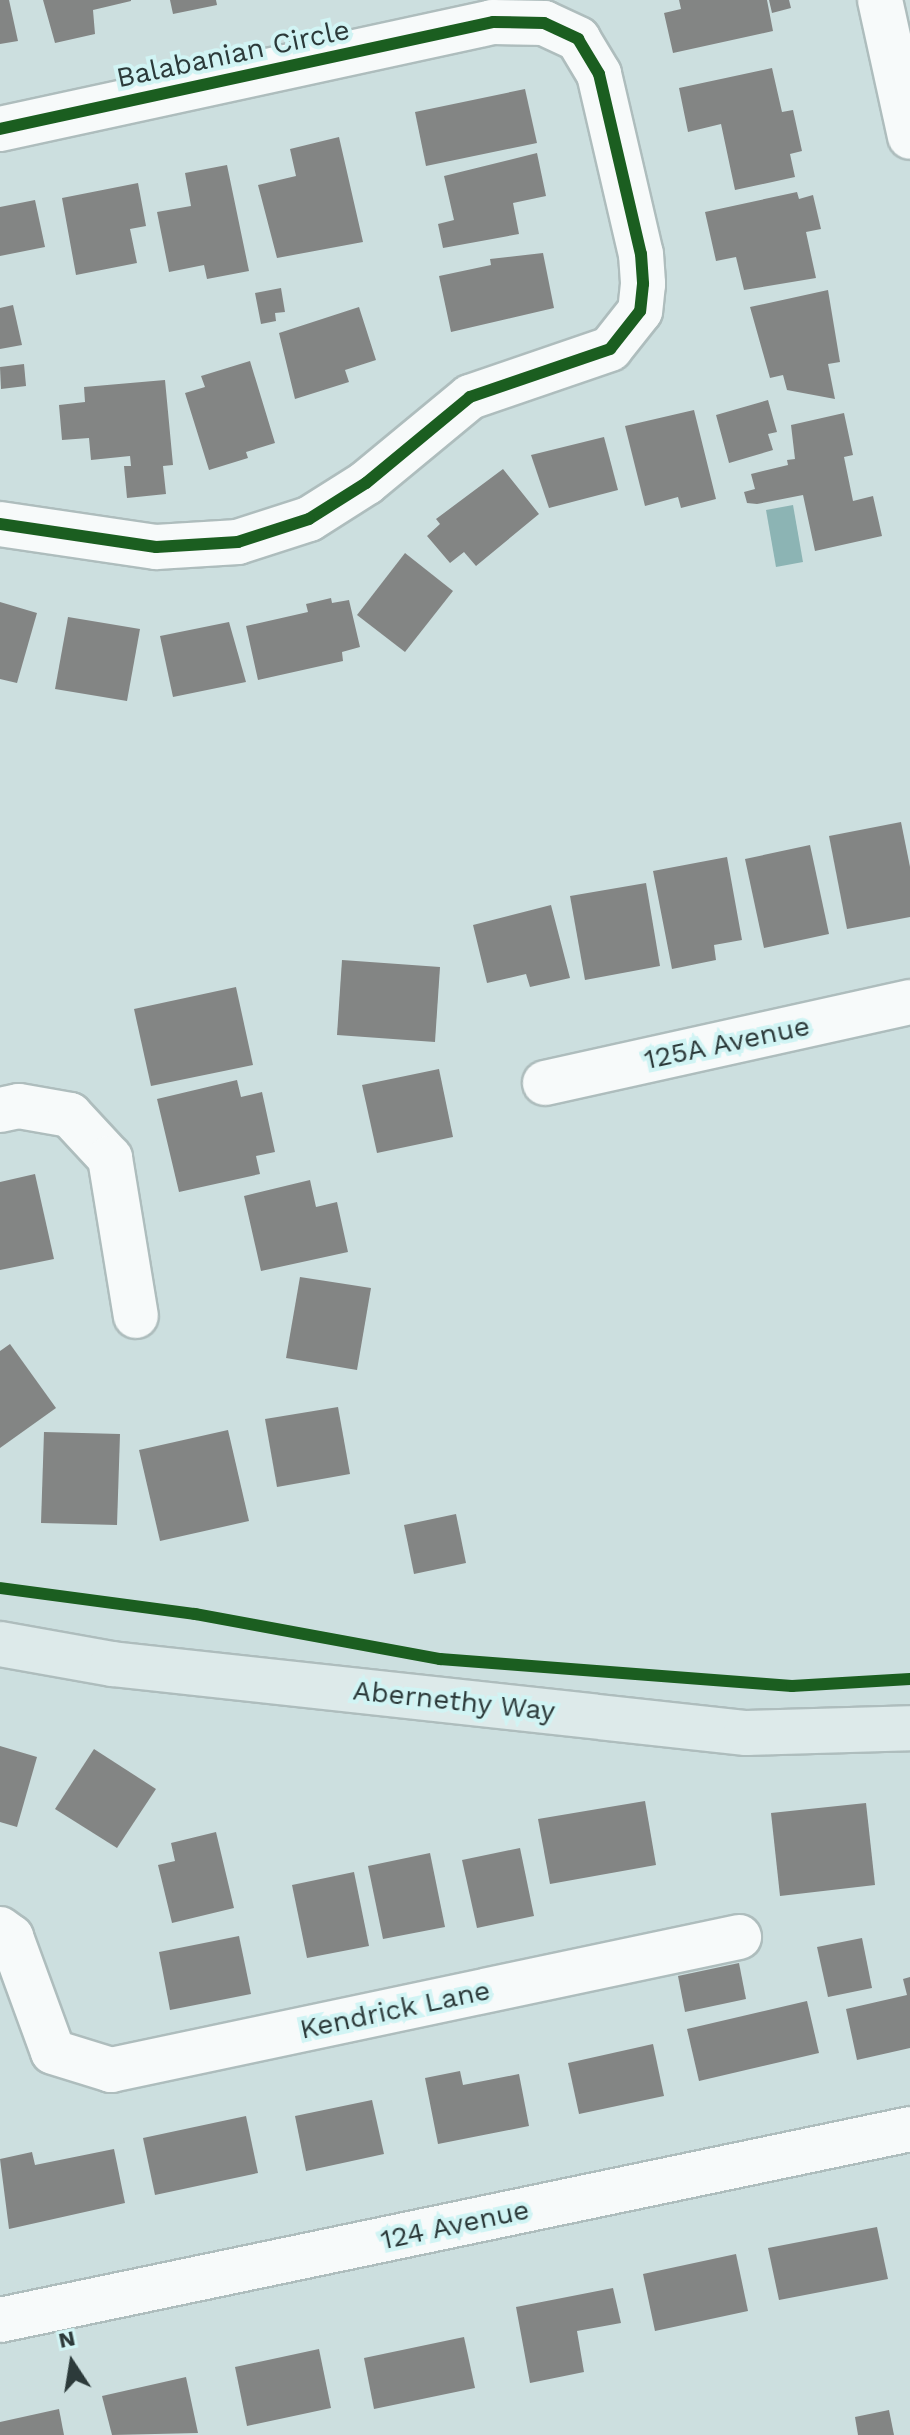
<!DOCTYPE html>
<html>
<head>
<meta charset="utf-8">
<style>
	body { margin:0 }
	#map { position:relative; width:910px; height:2435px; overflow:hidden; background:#ccdfdf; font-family:"Work Sans",sans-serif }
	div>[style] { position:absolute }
	.water>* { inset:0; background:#8cb4b4 }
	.building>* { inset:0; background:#838584 }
	.roads { filter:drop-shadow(2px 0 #aebdbd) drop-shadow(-2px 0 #aebdbd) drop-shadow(0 2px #aebdbd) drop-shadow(0 -2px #aebdbd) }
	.minor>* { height:44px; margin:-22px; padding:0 22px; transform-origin:22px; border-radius:22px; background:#f7fafa }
	.major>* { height:44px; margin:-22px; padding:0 22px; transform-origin:22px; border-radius:22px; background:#ddeaea }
	.cycleway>* { height:12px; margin:-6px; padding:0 6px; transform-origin:6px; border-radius:6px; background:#1b5e20 }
	span { translate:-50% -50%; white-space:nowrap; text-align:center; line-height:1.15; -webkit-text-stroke:8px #d1f4f4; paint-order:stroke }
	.street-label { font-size:28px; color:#2c3a3a }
	.north { position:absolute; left:32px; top:2323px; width:80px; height:80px; -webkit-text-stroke:6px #d1f4f4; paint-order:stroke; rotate:348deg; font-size:22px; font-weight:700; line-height:32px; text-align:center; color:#2c3a3a }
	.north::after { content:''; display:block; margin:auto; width:28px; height:36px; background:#2c3a3a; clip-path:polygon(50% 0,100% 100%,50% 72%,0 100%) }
</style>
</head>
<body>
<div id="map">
	<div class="water">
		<div style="clip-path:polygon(793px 505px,803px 562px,776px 567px,766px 510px)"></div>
	</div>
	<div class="building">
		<div style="clip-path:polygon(0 0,9px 0,18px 41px,0 44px)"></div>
		<div style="clip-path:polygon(43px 0,131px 0,131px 1px,93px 10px,95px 34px,55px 43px)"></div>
		<div style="clip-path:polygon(170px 0,216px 0,217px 5px,173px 14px)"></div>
		<div style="clip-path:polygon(679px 0,767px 0,773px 31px,673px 53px,664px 13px,681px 9px)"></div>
		<div style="clip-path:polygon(769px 0,789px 0,791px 8px,772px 13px)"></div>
		<div style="clip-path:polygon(772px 68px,782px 112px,793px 110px,802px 151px,790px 154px,795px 177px,735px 190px,721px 124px,688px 132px,679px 88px)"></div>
		<div style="clip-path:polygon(525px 89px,537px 143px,426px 166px,415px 112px)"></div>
		<div style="clip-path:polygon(339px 137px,363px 242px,277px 258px,258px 185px,296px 176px,290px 149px)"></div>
		<div style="clip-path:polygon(537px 153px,546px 196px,513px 203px,519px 234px,443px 248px,438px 224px,454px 220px,444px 176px)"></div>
		<div style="clip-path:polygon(227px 165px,249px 271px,207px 279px,204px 265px,169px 272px,157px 212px,191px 206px,185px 173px)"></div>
		<div style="clip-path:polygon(138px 183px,146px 226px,130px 229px,137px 263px,76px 275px,62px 198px)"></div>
		<div style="clip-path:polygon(797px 192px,799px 199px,813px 195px,821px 229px,806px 232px,816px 278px,744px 290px,736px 257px,716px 261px,705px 212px)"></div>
		<div style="clip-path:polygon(35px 200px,45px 247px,0 256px,0 207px)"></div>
		<div style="clip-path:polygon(543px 253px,554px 308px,451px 332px,439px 276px,491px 265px,490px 259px)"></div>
		<div style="clip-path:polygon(281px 288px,285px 312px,275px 313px,276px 321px,261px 324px,255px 293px)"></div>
		<div style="clip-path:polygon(828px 290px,840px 362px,828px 364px,835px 399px,787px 390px,783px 375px,770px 378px,750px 307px)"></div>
		<div style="clip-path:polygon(13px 305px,22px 345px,0 349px,0 308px)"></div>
		<div style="clip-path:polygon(359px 307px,376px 360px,345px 370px,349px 382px,295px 399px,279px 333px)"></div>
		<div style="clip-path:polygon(250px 361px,275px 443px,246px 452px,248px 458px,209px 470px,185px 393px,205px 387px,201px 376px)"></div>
		<div style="clip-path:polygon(24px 364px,26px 386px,1px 389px,0 367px)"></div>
		<div style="clip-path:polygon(165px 380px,173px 465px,163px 466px,166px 494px,127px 498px,124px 466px,131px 466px,130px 456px,91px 460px,89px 438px,62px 440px,59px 405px,85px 402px,84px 387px)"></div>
		<div style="clip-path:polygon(768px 400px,777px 432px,768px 434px,773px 450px,729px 463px,716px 415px)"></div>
		<div style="clip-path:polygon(694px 410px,716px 499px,681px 508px,678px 497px,645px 506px,625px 426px)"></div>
		<div style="clip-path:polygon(844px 413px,853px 455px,844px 457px,853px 501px,873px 496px,882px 536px,815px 551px,803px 495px,757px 504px,747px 503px,744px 492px,755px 489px,751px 474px,788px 465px,787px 460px,795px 459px,791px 425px)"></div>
		<div style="clip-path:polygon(604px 437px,618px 490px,549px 508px,531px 455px)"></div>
		<div style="clip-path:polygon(503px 469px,539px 514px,476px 566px,464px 552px,450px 563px,427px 536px,440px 524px,436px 519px)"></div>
		<div style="clip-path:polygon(405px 553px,453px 591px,405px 652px,357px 615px)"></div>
		<div style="clip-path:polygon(331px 598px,332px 603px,349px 600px,360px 647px,342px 652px,343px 661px,258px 680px,246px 626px,308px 612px,306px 604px)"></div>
		<div style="clip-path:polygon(0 602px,37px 613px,17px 683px,0 679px)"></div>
		<div style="clip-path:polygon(68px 617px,140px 629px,127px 701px,55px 689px)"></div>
		<div style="clip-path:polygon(229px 622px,246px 682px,173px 697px,160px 636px)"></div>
		<div style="clip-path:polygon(901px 822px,910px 867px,910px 917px,847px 929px,829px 836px)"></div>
		<div style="clip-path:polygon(810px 845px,829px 934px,764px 948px,745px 859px)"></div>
		<div style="clip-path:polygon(727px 857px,742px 940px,714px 945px,716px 960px,672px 969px,653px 871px)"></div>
		<div style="clip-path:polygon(646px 883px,660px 966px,585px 980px,570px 896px)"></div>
		<div style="clip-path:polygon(551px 905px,570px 978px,530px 987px,526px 974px,487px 983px,473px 925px)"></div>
		<div style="clip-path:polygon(342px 960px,440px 967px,435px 1042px,337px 1035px)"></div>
		<div style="clip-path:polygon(236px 987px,253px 1065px,151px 1086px,134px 1009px)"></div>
		<div style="clip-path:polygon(439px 1069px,453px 1137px,377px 1153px,362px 1085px)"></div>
		<div style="clip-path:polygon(237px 1080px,241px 1097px,262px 1092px,275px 1152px,256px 1156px,260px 1174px,179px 1192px,157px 1099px)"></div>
		<div style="clip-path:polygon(35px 1174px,54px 1259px,0 1270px,0 1182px)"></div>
		<div style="clip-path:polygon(310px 1180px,316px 1207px,337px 1202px,348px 1252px,261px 1271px,244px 1196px)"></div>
		<div style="clip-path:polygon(300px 1277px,371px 1288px,357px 1370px,286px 1358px)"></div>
		<div style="clip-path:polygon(10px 1344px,56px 1408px,0 1448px,0 1351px)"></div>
		<div style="clip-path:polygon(338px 1407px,350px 1474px,277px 1487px,265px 1419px)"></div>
		<div style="clip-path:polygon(228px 1430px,249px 1521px,160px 1541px,139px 1450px)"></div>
		<div style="clip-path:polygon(44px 1432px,120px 1434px,117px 1525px,41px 1523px)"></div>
		<div style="clip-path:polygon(456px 1514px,466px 1563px,414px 1574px,404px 1525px)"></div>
		<div style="clip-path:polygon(0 1746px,37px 1757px,17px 1827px,0 1822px)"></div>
		<div style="clip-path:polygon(94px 1749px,156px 1789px,117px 1848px,55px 1809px)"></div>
		<div style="clip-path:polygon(645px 1801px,656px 1865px,550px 1884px,538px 1819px)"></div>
		<div style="clip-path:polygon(866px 1803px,875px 1885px,780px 1896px,771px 1813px)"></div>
		<div style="clip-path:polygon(216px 1832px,234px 1908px,172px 1923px,158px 1865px,175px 1861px,171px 1843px)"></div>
		<div style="clip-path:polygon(520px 1848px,534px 1916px,477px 1928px,462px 1860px)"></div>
		<div style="clip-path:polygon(430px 1853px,445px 1927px,383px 1939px,368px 1866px)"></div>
		<div style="clip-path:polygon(354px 1872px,369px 1946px,307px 1958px,292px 1885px)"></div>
		<div style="clip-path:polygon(239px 1936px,251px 1994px,170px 2010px,159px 1952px)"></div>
		<div style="clip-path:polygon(862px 1938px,872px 1988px,828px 1997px,817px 1947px)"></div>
		<div style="clip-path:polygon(739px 1963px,746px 1999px,685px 2012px,678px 1976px)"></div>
		<div style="clip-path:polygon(910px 1977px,910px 2048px,857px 2060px,846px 2009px,907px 1995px,903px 1979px)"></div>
		<div style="clip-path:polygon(807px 2001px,819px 2053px,699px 2081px,687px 2029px)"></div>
		<div style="clip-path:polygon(653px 2044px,664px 2096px,579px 2114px,568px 2063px)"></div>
		<div style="clip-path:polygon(460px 2071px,463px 2085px,519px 2074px,529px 2126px,438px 2144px,425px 2078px)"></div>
		<div style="clip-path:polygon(372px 2100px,384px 2154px,306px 2171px,295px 2116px)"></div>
		<div style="clip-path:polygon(246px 2116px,258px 2173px,155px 2195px,143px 2138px)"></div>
		<div style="clip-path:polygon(114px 2149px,125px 2203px,9px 2229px,0 2159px,32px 2152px,35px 2165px)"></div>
		<div style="clip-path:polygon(877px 2227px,888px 2279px,779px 2300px,768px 2248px)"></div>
		<div style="clip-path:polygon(736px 2254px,748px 2311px,655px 2331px,643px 2274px)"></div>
		<div style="clip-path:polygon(613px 2288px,621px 2323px,577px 2331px,584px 2372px,530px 2383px,516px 2307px)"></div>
		<div style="clip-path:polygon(464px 2337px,475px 2388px,374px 2409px,364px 2358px)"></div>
		<div style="clip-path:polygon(319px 2349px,331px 2408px,247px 2426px,235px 2367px)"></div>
		<div style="clip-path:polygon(186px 2377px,198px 2433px,112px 2435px,102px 2396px)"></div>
		<div style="clip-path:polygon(59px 2409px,64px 2435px,0 2435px,0 2422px)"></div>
		<div style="clip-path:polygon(889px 2410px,894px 2435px,858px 2435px,855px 2417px)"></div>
	</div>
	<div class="roads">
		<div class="minor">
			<div style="left:880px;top:0;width:140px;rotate:77.6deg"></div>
			<div style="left:0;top:129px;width:504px;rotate:-12.25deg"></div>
			<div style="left:493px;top:22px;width:51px;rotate:1.1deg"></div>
			<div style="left:544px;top:23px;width:38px;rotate:25deg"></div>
			<div style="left:578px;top:39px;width:41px;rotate:59deg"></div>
			<div style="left:599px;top:74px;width:185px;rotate:76.9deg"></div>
			<div style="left:641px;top:254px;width:30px;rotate:86deg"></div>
			<div style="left:643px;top:284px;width:27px;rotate:96deg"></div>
			<div style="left:640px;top:311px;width:48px;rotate:128.3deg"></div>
			<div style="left:610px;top:349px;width:148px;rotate:161.1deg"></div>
			<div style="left:470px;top:397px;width:135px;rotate:140.4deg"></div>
			<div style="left:366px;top:483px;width:67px;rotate:147.7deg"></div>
			<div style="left:309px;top:519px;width:75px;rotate:162.1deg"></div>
			<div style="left:238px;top:542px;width:82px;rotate:176.5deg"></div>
			<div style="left:156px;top:547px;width:158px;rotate:-171.6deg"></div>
			<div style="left:545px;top:1083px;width:374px;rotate:-12.5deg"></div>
			<div style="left:0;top:1110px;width:19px;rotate:-12deg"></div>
			<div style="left:19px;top:1106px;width:52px;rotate:10deg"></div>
			<div style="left:70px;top:1115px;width:59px;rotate:47.1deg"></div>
			<div style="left:110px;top:1158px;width:160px;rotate:80.7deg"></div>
			<div style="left:0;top:1929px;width:14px;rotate:36deg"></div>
			<div style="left:11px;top:1937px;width:122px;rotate:69.9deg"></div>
			<div style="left:53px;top:2052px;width:61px;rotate:17.2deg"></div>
			<div style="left:111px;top:2070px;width:642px;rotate:-11.96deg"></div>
			<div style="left:0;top:2320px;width:930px;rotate:-11.85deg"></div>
		</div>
		<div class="major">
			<div style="left:0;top:1644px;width:114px;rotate:10.1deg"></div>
			<div style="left:112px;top:1664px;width:638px;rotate:6.21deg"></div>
			<div style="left:746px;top:1733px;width:164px;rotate:-1.7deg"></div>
		</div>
	</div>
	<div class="cycleway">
		<div style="left:0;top:129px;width:504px;rotate:-12.25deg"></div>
		<div style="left:493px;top:22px;width:51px;rotate:1.1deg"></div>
		<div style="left:544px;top:23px;width:38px;rotate:25deg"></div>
		<div style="left:578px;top:39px;width:41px;rotate:59deg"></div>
		<div style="left:599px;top:74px;width:185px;rotate:76.9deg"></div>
		<div style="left:641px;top:254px;width:30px;rotate:86deg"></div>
		<div style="left:643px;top:284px;width:27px;rotate:96deg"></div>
		<div style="left:640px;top:311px;width:48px;rotate:128.3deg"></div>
		<div style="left:610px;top:349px;width:148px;rotate:161.1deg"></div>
		<div style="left:470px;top:397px;width:135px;rotate:140.4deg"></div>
		<div style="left:366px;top:483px;width:67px;rotate:147.7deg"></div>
		<div style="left:309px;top:519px;width:75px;rotate:162.1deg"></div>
		<div style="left:238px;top:542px;width:82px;rotate:176.5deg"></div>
		<div style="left:156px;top:547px;width:158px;rotate:-171.6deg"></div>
		<div style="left:0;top:1588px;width:197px;rotate:7.6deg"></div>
		<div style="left:195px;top:1614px;width:249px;rotate:10.4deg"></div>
		<div style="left:440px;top:1659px;width:353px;rotate:4.4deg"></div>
		<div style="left:792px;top:1686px;width:118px;rotate:-3.4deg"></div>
	</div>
	<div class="street-label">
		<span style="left:233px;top:54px;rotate:-12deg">Balabanian Circle</span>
		<span style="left:727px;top:1043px;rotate:-12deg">125A Avenue</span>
		<span style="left:454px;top:1701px;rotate:6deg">Abernethy Way</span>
		<span style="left:395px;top:2010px;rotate:-12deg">Kendrick Lane</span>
		<span style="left:455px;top:2225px;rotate:-12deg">124 Avenue</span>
	</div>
	<div class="north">N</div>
</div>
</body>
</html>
